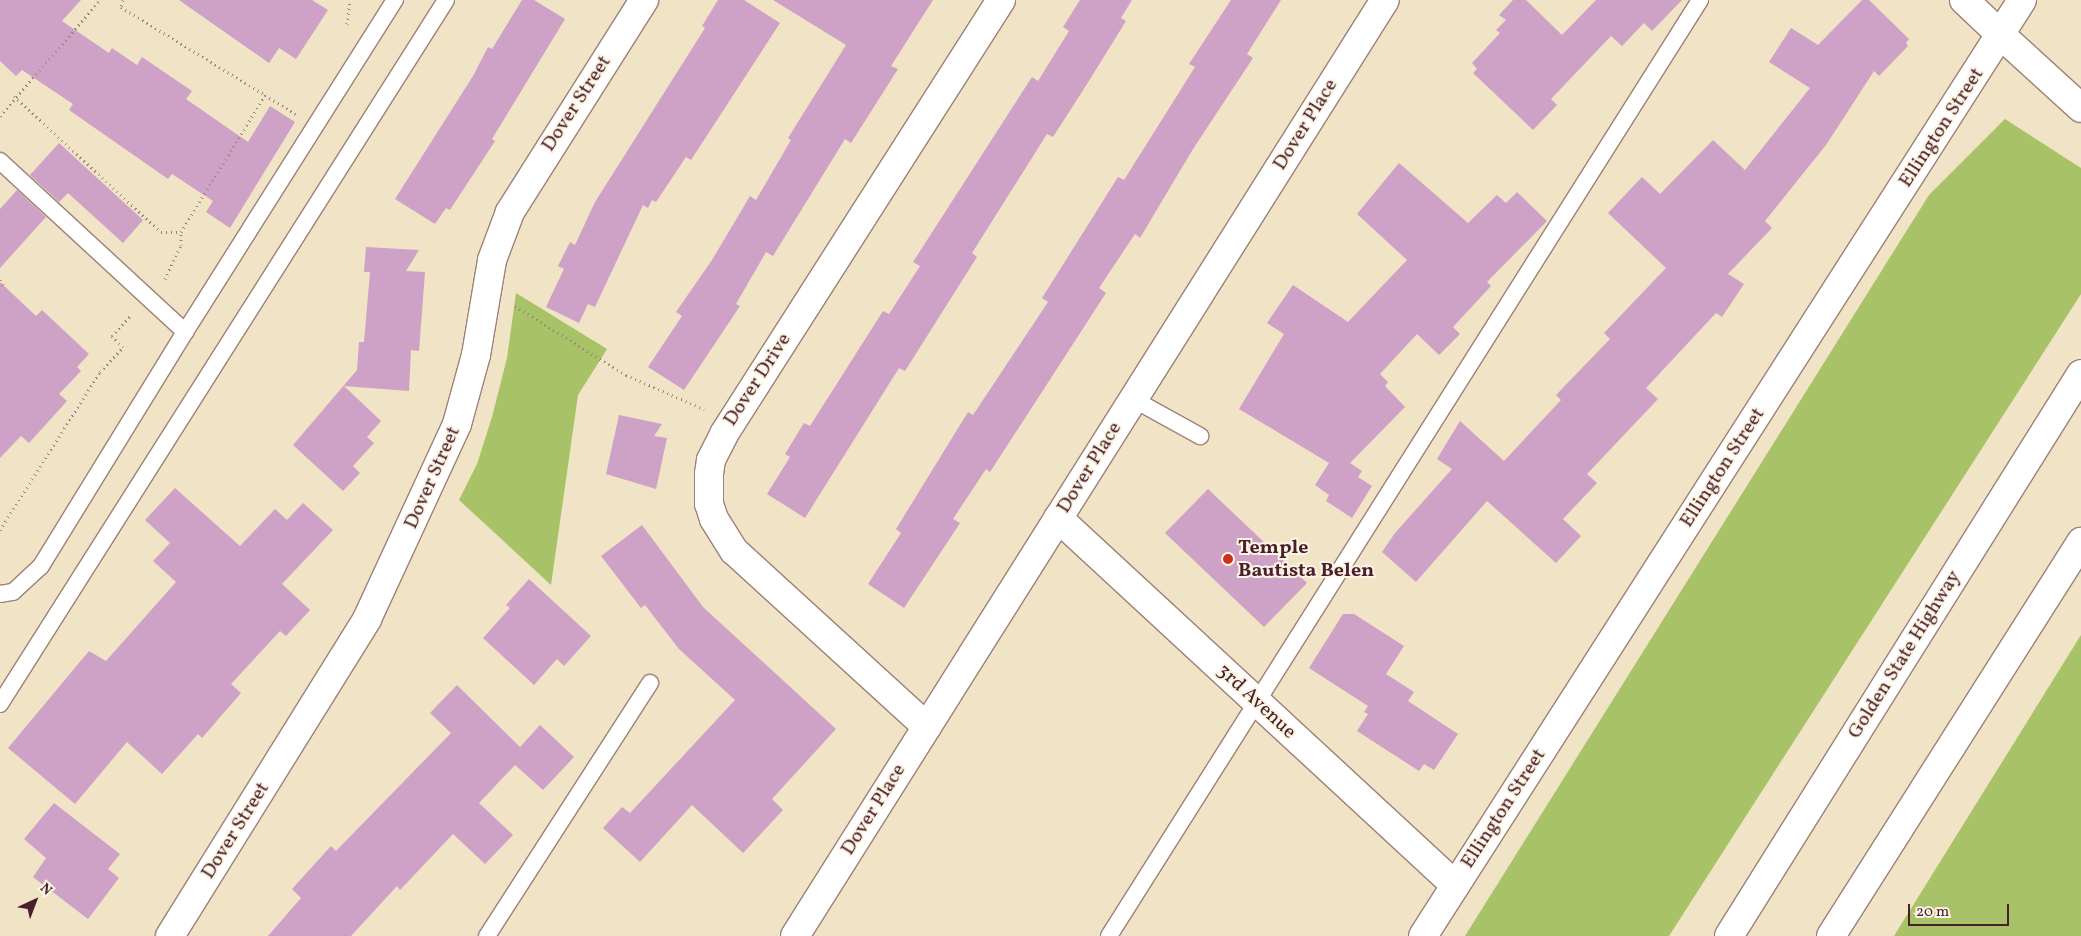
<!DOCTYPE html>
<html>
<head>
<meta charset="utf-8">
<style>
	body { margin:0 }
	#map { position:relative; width:2081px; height:936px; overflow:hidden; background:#f1e3c5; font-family:Vollkorn,serif }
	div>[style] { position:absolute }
	.green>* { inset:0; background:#a8c268 }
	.building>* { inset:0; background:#cea1c7 }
	.path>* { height:3px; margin-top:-1.5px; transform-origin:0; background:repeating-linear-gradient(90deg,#9e8178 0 1px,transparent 0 5px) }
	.roads { filter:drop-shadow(1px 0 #9e8178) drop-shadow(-1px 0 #9e8178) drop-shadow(0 1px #9e8178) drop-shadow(0 -1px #9e8178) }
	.lane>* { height:16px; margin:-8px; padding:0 8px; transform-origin:8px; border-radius:8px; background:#fff }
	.street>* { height:28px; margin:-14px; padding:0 14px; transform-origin:14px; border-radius:14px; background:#fff }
	.secondary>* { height:28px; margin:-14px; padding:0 14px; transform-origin:14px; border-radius:14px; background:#fff }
	.primary>* { height:28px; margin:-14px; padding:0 14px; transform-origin:14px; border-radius:14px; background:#fff }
	.highway>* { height:28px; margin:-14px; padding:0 14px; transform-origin:14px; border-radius:14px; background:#fff }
	.dots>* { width:14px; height:14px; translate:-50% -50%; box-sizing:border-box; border:2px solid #fcf5e5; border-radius:50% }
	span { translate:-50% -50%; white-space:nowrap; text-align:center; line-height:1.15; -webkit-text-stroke:4px #fcf5e5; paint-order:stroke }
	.street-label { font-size:20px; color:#4a1f2b }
	.poi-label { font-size:20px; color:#4a1f2b; font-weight:700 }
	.left { translate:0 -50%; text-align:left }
	.north { position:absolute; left:10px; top:876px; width:50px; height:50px; -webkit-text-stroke:4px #fcf5e5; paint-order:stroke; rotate:43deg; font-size:14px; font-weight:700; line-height:20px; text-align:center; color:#4a1f2b }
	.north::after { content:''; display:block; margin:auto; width:18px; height:22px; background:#4a1f2b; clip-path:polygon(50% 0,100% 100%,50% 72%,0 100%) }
	.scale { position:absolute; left:1908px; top:904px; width:101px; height:22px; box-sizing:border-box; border:2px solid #4a1f2b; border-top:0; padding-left:6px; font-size:15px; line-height:18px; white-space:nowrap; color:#4a1f2b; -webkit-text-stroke:4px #fcf5e5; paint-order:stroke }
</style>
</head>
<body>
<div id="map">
	<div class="green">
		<div style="clip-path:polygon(2005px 119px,2081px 168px,2081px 294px,1669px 936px,1465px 936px,1929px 195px)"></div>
		<div style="clip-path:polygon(516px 293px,607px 349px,578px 395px,551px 585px,459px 500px,477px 464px,492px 417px,507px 358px)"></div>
		<div style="clip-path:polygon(2081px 635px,2081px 936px,1894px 936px)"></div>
	</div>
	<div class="building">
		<div style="clip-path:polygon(0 0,81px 0,62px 21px,109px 53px,112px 48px,137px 65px,142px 57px,192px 91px,186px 99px,248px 142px,270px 106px,295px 122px,230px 228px,206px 212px,213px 201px,172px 174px,168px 179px,69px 110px,73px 104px,22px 70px,16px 76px,0 61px)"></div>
		<div style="clip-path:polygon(179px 0,312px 0,328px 10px,296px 59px,279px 48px,269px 63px)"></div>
		<div style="clip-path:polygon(522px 0,534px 0,565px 19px,492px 139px,495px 141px,450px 210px,446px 208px,435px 224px,395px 199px,473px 76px,488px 47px,492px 49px)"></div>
		<div style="clip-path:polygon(718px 0,744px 0,780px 23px,691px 160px,686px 157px,656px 202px,652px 200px,648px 208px,643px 205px,595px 307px,588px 304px,579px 323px,546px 307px,564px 269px,558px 266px,570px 242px,575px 245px,595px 202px,705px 28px,702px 26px)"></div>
		<div style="clip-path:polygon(773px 0,933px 0,891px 66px,898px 69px,851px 143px,845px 139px,773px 256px,766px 252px,736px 304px,740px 306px,684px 390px,648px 367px,682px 316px,676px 312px,712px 260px,750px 196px,756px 200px,791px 140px,788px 138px,846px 45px)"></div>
		<div style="clip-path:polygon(1080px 0,1132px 0,1121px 18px,1126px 21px,1087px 84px,1053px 137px,1047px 134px,972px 253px,977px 257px,905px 371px,899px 368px,805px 518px,767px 494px,790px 457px,785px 454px,804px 423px,810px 426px,883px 311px,889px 314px,920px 266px,913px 262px,1032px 77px,1038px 81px,1069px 31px,1063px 27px)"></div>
		<div style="clip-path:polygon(1231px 0,1281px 0,1247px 54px,1253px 58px,1193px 149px,1140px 238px,1135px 234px,1099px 288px,1106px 293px,990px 472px,986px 469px,953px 519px,960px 523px,904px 608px,868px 584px,901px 533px,896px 529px,968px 412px,973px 415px,1048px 302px,1042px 298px,1118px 177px,1124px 180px,1195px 67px,1189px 64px)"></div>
		<div style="clip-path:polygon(1513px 0,1526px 0,1562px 35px,1596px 0,1682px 0,1652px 31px,1644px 23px,1622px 46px,1611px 36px,1551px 99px,1557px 105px,1533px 130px,1473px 73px,1477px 69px,1472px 63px,1500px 33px,1496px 30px,1506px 20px,1499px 15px)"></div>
		<div style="clip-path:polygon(1862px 0,1869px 0,1909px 39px,1906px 43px,1908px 46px,1879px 76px,1874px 71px,1826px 145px,1765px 221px,1772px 228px,1728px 274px,1744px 284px,1722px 317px,1716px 313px,1646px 388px,1658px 399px,1587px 474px,1597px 483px,1563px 519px,1581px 536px,1556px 563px,1487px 501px,1416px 582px,1382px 552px,1395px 533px,1452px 469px,1437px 459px,1460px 421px,1504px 461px,1561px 400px,1556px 395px,1610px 339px,1604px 333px,1666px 268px,1608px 213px,1642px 177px,1660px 194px,1713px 140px,1745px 170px,1810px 88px,1769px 62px,1791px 28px,1818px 45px)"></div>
		<div style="clip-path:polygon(59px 143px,143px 220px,123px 243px,68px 193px,59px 202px,30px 175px)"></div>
		<div style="clip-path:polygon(1399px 163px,1468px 223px,1497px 195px,1506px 203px,1517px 192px,1547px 221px,1487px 282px,1491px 286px,1453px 327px,1460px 334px,1439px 355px,1417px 334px,1380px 374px,1388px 382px,1385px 386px,1405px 407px,1350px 463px,1362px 471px,1358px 477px,1372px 486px,1352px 518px,1326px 501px,1329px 495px,1315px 485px,1329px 463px,1239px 409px,1284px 334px,1267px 323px,1293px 285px,1348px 322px,1407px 260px,1357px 214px)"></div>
		<div style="clip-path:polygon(17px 190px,46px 217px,0 268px,0 209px)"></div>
		<div style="clip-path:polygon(366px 247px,419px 250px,406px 271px,425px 272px,419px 351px,411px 350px,409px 391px,344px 386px,381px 421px,367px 437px,374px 443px,353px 466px,360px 473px,343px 491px,293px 445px,357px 370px,359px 342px,364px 342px,370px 272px,364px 272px)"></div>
		<div style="clip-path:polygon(0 282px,36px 316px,42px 310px,89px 354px,77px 367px,81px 371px,59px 394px,67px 401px,29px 443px,21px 436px,0 458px)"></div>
		<div style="clip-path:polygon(619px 415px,662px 424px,654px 436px,667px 438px,656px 489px,606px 474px)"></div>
		<div style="clip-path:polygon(175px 488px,240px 546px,275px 509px,287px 520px,303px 503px,333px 530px,282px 584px,310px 610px,286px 636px,280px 631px,231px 684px,241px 693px,202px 738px,198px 734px,162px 774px,127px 742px,75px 804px,8px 748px,89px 651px,106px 661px,176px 582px,153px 561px,170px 543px,145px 520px)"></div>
		<div style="clip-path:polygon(1208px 489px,1307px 583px,1264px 627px,1165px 533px)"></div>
		<div style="clip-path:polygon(642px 525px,703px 607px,836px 729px,772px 799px,783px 810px,743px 853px,692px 805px,640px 862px,603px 828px,622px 807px,630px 813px,735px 700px,679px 649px,645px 605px,641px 608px,601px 556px)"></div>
		<div style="clip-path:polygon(529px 579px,591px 636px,564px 666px,557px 659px,534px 685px,483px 638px,510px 608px,506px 605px)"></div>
		<div style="clip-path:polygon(1343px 614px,1354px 614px,1404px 646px,1386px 674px,1414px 692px,1408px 701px,1458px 734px,1434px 770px,1424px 764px,1419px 771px,1357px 731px,1368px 714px,1364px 712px,1368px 706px,1309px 668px)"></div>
		<div style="clip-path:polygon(457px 685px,520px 747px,540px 725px,574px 757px,543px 790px,515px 765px,479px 803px,513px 835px,485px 864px,453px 834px,400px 890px,397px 886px,351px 936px,268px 936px,301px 898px,292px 889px,331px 846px,336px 851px,451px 733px,430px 713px)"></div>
		<div style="clip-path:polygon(54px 803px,120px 854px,108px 869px,119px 878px,88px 919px,33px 877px,46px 858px,24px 839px)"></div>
	</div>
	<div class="path">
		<div style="left:123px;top:0;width:7px;rotate:106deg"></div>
		<div style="left:121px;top:7px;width:169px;rotate:31.4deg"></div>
		<div style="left:347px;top:24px;width:24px;rotate:-83deg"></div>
		<div style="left:14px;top:96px;width:200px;rotate:42.8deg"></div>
		<div style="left:161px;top:232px;width:20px"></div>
		<div style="left:0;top:116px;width:153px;rotate:-49.2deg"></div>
		<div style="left:165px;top:279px;width:38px;rotate:-65deg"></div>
		<div style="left:181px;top:245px;width:13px;rotate:-90deg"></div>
		<div style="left:181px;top:232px;width:161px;rotate:-58.5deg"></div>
		<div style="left:265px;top:95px;width:36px;rotate:32deg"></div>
		<div style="left:0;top:280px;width:6px;rotate:59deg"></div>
		<div style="left:515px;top:306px;width:131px;rotate:31.9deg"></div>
		<div style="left:626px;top:375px;width:85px;rotate:23.6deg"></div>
		<div style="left:0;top:530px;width:187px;rotate:-57.7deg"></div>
		<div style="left:100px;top:372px;width:34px;rotate:-47deg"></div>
		<div style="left:123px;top:347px;width:16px;rotate:-135deg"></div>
		<div style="left:112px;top:336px;width:27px;rotate:-48deg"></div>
	</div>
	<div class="roads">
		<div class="lane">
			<div style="left:0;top:161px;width:252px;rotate:42.7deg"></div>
			<div style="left:1133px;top:399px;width:77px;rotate:28.9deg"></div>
			<div style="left:0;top:594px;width:13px;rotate:-9deg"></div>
			<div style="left:13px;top:592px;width:38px;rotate:-43deg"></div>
			<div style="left:41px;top:566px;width:275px;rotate:-58.4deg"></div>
			<div style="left:185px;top:332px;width:393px;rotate:-57.7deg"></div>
			<div style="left:0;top:704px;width:833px;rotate:-57.64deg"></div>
			<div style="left:487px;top:936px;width:301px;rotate:-57.2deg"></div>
			<div style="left:1109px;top:936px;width:1107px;rotate:-57.73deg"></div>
		</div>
		<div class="street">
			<div style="left:1058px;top:518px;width:541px;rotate:42.75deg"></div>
			<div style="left:927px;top:727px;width:261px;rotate:-137.6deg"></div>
			<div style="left:734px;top:551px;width:38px;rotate:-122deg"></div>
			<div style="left:714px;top:519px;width:16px;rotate:-108deg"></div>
			<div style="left:709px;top:504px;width:30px;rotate:-90deg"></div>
			<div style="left:709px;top:474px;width:14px;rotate:-82deg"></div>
			<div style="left:711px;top:460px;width:29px;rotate:-63deg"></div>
			<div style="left:724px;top:434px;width:515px;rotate:-57.45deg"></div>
			<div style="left:170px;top:936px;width:373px;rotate:-58.1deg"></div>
			<div style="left:367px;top:619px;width:215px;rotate:-65.2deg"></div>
			<div style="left:457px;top:424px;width:72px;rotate:-74.6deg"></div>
			<div style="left:476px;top:355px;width:96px;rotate:-80.4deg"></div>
			<div style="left:492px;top:260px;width:51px;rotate:-69.4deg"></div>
			<div style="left:510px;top:212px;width:251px;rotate:-57.7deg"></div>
		</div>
		<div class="secondary">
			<div style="left:1964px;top:0;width:51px;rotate:43.4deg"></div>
			<div style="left:795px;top:936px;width:1106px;rotate:-57.78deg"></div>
			<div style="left:1423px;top:936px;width:1111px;rotate:-57.38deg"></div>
		</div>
		<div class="primary">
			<div style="left:2001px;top:35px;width:108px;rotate:42.4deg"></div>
		</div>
		<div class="highway">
			<div style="left:1729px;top:936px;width:663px;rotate:-57.94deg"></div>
			<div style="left:1831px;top:936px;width:467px;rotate:-57.6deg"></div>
		</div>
	</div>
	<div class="dots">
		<div style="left:1228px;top:559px;background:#c8321e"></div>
	</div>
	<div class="street-label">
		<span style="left:577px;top:104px;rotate:-57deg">Dover Street</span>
		<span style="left:1306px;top:125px;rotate:-58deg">Dover Place</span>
		<span style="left:1942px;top:128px;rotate:-57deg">Ellington Street</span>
		<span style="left:758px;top:380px;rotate:-57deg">Dover Drive</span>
		<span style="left:1090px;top:468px;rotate:-58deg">Dover Place</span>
		<span style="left:1723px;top:468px;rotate:-57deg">Ellington Street</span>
		<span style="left:433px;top:478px;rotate:-66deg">Dover Street</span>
		<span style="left:1905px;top:655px;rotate:-58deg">Golden State Highway</span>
		<span style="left:1256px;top:702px;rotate:43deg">3rd Avenue</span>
		<span style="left:1504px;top:809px;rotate:-57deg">Ellington Street</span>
		<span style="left:874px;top:810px;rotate:-58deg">Dover Place</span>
		<span style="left:236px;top:831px;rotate:-58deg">Dover Street</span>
	</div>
	<div class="poi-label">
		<span class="left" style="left:1238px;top:560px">Temple<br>Bautista Belen</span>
	</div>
	<div class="north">N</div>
	<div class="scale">20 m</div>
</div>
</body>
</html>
